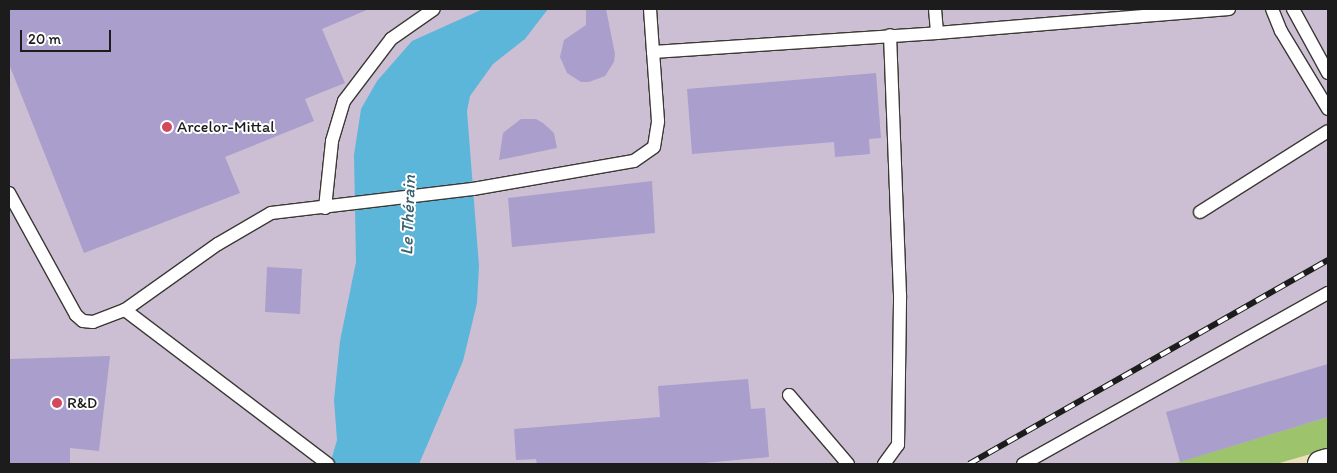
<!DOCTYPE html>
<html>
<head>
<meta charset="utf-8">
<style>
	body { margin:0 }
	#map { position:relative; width:1337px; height:473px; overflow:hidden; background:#ebdfbc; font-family:Itim,sans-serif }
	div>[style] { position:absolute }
	.industrial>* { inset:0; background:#ccbfd4 }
	.green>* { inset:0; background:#9ec36d }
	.water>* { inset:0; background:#5bb6d9 }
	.building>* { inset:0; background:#a99ecc }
	.roads { filter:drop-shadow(1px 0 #3b3934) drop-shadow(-1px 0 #3b3934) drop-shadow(0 1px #3b3934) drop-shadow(0 -1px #3b3934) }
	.lane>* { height:12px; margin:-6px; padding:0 6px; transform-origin:6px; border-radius:6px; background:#fff }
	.street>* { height:26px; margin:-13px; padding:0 13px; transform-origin:13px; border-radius:13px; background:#fff }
	.rail>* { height:5.5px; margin-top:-2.75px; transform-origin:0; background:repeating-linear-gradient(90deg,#fff 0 11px,#1c1c1c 0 22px); box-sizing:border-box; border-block:1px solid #1c1c1c }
	.dots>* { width:14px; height:14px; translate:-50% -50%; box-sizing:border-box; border:2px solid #fff; border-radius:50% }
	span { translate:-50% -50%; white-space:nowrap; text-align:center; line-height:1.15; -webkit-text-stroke:4px #fff; paint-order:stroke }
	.poi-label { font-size:16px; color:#1c1c1c }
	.left { translate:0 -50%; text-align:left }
	.water-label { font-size:18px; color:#386171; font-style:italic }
	.frame { position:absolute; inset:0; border:10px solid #1c1c1c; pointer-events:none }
	.scale { position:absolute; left:20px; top:30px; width:91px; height:22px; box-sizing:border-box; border:2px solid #1c1c1c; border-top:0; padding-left:6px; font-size:15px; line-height:18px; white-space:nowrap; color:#1c1c1c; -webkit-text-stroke:4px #fff; paint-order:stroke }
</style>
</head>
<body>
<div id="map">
	<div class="industrial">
		<div style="clip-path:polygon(9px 9px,1328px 9px,1328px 417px,1172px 464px,9px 464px)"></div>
	</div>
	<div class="green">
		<div style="clip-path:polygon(1328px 417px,1328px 449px,1276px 464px,1172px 464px)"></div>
	</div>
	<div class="water">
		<div style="clip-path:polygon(483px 9px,548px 9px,525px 39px,493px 64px,470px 96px,467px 111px,479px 266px,477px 303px,463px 361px,419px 464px,330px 464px,337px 440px,334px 400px,340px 341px,356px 262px,354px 155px,361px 109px,377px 81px,412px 41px)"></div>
	</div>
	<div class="building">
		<div style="clip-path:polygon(9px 9px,369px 9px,322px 29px,345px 83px,305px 99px,314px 121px,225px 157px,240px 193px,84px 253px,9px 64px)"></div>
		<div style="clip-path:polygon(586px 9px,606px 9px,615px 54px,614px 62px,605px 76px,589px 82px,581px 82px,567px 73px,560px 57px,564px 40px,586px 25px)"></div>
		<div style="clip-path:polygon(876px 73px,881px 138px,869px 139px,870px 154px,835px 157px,834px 142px,692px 154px,687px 89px)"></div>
		<div style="clip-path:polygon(521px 119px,536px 119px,543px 123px,554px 133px,557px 148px,499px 160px,503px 133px)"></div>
		<div style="clip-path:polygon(652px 181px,655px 233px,512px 247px,508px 198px)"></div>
		<div style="clip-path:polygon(267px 267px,302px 269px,300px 314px,265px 312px)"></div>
		<div style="clip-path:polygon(110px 356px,99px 451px,70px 448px,70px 464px,9px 464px,9px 359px)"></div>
		<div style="clip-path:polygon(1328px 364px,1328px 417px,1180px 462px,1166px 412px)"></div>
		<div style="clip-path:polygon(748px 379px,751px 409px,765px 408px,769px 457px,693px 464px,537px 464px,536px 459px,516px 460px,514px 429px,660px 417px,658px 386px)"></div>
	</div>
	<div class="roads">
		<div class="lane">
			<div style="left:650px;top:9px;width:43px;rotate:86deg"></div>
			<div style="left:653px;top:52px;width:285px;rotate:-3.8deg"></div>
			<div style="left:937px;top:33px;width:293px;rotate:-4.7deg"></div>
			<div style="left:935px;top:9px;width:24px;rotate:85deg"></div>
			<div style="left:1272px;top:9px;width:24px;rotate:68deg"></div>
			<div style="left:1281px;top:31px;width:91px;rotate:58.9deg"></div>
			<div style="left:1293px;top:9px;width:73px;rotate:61.3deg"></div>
			<div style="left:9px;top:193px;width:139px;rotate:61.2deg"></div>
			<div style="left:76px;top:315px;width:9px;rotate:41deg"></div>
			<div style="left:83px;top:321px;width:10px;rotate:6deg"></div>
			<div style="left:93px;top:322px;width:34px;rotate:-21deg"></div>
			<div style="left:125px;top:310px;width:114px;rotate:-35.4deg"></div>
			<div style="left:218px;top:244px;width:61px;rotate:-30.3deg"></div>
			<div style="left:271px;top:213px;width:203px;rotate:-6.8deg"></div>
			<div style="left:473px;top:189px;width:163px;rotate:-9.9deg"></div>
			<div style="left:634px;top:161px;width:24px;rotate:-35deg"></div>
			<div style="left:654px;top:147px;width:26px;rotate:-81deg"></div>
			<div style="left:658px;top:121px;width:69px;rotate:-94.1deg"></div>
			<div style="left:325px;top:208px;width:67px;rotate:-84deg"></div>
			<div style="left:332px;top:141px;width:42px;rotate:-73.3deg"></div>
			<div style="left:344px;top:101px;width:78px;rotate:-52.8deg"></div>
			<div style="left:391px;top:39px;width:52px;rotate:-34.9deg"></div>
			<div style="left:1200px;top:212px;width:151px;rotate:-32.3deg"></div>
			<div style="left:125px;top:310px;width:255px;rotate:37.2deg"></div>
			<div style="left:789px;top:395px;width:91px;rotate:49.5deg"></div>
			<div style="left:884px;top:464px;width:24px;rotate:-54deg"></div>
			<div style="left:898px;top:445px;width:150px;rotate:-89.2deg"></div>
			<div style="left:900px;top:295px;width:260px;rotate:-92.2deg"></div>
			<div style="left:1023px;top:464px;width:350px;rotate:-29.3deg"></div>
		</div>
		<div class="street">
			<div style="left:1321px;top:464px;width:7px;rotate:-16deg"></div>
		</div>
	</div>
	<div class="rail">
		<div style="left:969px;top:464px;width:413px;rotate:-29.6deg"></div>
	</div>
	<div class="dots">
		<div style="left:167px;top:127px;background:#d1495b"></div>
		<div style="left:57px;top:403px;background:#d1495b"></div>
	</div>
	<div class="poi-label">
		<span class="left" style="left:177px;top:127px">Arcelor-Mittal</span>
		<span class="left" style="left:67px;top:403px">R&amp;D</span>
	</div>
	<div class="water-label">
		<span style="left:408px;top:215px;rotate:-88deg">Le Thérain</span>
	</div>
	<div class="frame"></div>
	<div class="scale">20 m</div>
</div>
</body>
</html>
